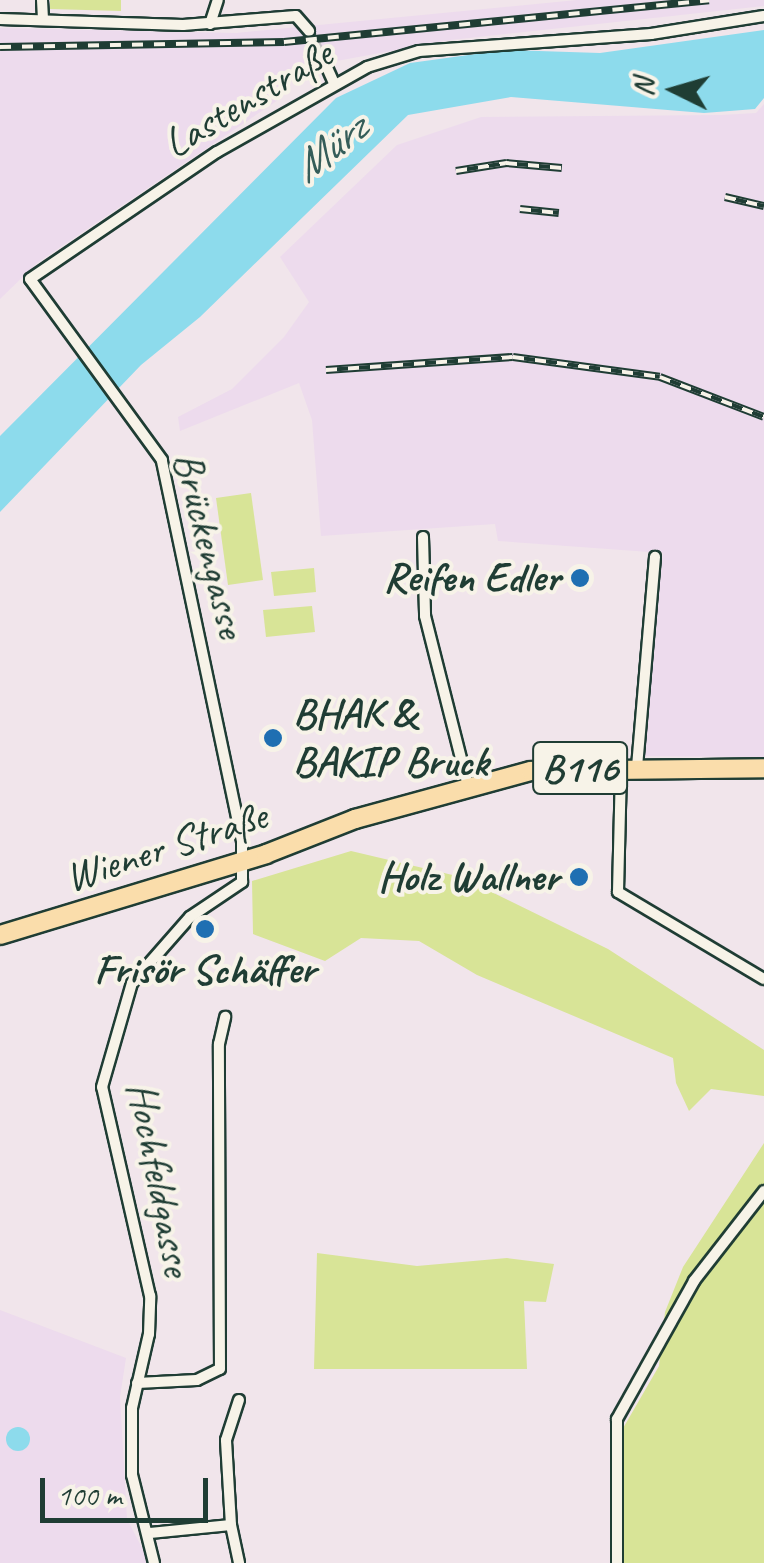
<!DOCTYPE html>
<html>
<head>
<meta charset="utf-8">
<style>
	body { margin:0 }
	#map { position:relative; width:764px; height:1563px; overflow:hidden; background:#f1e5eb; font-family:Caveat,sans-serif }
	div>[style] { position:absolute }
	.built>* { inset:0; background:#eddbed }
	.green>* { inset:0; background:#d8e497 }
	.water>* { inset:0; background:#8ddbec }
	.round { border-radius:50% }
	.minor-tunnel>* { height:10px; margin-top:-5px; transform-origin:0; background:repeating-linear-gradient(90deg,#c7c3c6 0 10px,transparent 0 15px) }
	.roads { filter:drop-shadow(2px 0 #1f3d34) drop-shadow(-2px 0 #1f3d34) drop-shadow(0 2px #1f3d34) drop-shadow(0 -2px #1f3d34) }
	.minor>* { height:10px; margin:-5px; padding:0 5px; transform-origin:5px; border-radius:5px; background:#f7f3e8 }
	.primary>* { height:18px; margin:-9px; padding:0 9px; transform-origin:9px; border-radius:9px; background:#faddab }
	.rail>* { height:8px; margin-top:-4px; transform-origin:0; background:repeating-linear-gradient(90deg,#f7f3e8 0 11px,#1f3d34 0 22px); box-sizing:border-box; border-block:2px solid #1f3d34 }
	.dots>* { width:28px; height:28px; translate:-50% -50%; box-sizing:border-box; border:5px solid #f7f3e8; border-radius:50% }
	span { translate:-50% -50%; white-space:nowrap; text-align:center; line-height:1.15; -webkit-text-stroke:8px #f7f3e8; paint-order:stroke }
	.shield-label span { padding:2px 8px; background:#f7f3e8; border:2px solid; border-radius:8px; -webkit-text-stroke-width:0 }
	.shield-label { font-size:40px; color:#1f3d34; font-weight:700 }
	.street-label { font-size:42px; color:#1f3d34 }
	.poi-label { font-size:42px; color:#1f3d34; font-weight:700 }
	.right { translate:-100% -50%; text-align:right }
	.left { translate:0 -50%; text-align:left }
	.water-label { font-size:45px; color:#355d59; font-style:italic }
	.north { position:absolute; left:624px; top:40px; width:100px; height:100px; -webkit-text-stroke:8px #f7f3e8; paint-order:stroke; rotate:275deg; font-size:28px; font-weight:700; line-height:40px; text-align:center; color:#1f3d34 }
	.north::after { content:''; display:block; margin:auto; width:35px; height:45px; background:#1f3d34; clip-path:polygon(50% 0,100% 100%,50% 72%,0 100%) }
	.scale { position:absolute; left:40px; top:1478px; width:168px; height:45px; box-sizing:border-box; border:5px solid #1f3d34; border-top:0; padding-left:12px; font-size:30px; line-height:35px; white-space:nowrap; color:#1f3d34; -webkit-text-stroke:8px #f7f3e8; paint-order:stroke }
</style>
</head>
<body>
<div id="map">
	<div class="built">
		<div style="clip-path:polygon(577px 0,764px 0,764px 6px,451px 40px,293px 69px,278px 100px,37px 263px,0 299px,0 28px,236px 33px)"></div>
		<div style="clip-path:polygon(764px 104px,764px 757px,637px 756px,663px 553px,498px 541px,495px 524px,321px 536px,312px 420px,299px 383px,180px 431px,178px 417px,232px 389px,284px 337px,309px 302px,280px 257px,397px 145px,481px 117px,721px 115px,756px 113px)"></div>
		<div style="clip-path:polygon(0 1310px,126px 1358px,120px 1397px,127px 1519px,150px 1563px,0 1563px)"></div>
	</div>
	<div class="green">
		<div style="clip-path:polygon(50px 0,121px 0,121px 11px,50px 9px)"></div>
		<div style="clip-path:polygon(251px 493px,263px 580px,228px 585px,216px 498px)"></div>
		<div style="clip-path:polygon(314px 568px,316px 592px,274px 596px,271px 572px)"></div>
		<div style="clip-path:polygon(312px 606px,315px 632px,266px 637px,263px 610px)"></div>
		<div style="clip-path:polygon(351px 851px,461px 877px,608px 949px,764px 1050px,764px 1096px,711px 1089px,689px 1111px,676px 1083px,673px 1058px,477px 975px,419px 941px,361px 938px,325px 961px,253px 934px,252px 881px)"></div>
		<div style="clip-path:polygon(764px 1143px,764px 1563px,624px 1563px,622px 1430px,659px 1366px,665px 1312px,683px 1267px)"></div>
		<div style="clip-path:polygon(317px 1253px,417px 1266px,507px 1258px,554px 1264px,546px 1302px,524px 1301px,527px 1369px,314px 1369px)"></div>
	</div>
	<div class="water">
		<div style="clip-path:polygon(764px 30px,764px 98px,755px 109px,704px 113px,511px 97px,408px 115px,200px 317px,141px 365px,0 512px,0 436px,336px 98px,410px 63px,505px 50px,600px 53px)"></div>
		<div class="round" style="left:6px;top:1427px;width:24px;height:24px"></div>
	</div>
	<div class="minor-tunnel">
		<div style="left:309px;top:31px;width:36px;rotate:63deg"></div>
	</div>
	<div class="roads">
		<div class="minor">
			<div style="left:42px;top:0;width:20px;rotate:87deg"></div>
			<div style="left:0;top:19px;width:183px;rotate:1.9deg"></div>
			<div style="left:183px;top:25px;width:113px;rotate:-4.6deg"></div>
			<div style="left:296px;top:16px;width:20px;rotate:49deg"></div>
			<div style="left:210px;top:24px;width:25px;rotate:-72deg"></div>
			<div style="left:325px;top:63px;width:20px;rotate:66deg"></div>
			<div style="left:423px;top:537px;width:79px;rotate:88.5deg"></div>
			<div style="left:425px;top:616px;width:175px;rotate:75.8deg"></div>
			<div style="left:637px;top:767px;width:211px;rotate:-85.1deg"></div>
			<div style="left:621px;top:769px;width:123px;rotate:91.4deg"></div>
			<div style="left:618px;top:892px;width:170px;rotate:30.8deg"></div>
			<div style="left:137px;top:1383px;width:60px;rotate:-2.9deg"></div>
			<div style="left:197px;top:1380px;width:25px;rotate:-26deg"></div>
			<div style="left:220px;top:1369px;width:325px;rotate:-90.2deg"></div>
			<div style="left:219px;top:1044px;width:28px;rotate:-77deg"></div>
			<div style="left:231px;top:1525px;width:39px;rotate:78deg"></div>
			<div style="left:150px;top:1533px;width:81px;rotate:-5.6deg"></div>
			<div style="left:231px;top:1525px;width:85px;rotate:-93.4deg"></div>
			<div style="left:226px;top:1440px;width:42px;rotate:-72deg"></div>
			<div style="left:154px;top:1563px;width:91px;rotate:-104deg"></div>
			<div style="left:132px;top:1475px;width:67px;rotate:-90deg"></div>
			<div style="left:132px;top:1408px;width:76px;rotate:-77.1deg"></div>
			<div style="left:149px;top:1334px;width:38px;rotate:-88deg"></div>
			<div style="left:150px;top:1296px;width:214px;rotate:-102.9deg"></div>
			<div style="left:102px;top:1087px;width:108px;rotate:-73.9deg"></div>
			<div style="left:132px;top:983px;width:88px;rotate:-48.7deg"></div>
			<div style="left:190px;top:917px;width:63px;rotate:-33.9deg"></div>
			<div style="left:242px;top:882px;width:41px;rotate:-90deg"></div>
			<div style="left:242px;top:841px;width:389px;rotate:-101.9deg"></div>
			<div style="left:162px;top:460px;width:224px;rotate:-126.1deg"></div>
			<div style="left:30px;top:279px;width:226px;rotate:-34.2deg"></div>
			<div style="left:217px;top:152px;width:172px;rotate:-29.5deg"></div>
			<div style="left:367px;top:67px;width:54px;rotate:-17.1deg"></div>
			<div style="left:419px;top:51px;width:233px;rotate:-4.2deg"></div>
			<div style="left:651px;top:34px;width:114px;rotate:-9.1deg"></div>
			<div style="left:617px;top:1563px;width:144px;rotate:-90deg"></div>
			<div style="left:617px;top:1419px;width:158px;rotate:-60.8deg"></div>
			<div style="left:694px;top:1281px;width:114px;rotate:-52.1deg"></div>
		</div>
		<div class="primary">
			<div style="left:0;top:935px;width:278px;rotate:-16.9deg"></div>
			<div style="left:266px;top:854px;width:96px;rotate:-21.5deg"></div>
			<div style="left:355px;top:819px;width:182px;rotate:-15.3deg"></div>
			<div style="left:531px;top:771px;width:233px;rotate:-0.7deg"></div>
		</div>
	</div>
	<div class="rail">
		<div style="left:0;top:47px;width:284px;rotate:-1deg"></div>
		<div style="left:284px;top:42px;width:427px;rotate:-5.6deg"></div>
		<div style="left:456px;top:171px;width:51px;rotate:-9.1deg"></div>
		<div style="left:506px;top:163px;width:56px;rotate:5.1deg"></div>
		<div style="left:725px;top:197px;width:40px;rotate:13deg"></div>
		<div style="left:520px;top:209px;width:39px;rotate:6deg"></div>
		<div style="left:326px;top:370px;width:187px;rotate:-4deg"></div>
		<div style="left:513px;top:357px;width:148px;rotate:7.7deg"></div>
		<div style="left:660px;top:377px;width:111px;rotate:21deg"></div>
	</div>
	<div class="dots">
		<div style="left:580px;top:578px;background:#1f6fb2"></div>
		<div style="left:273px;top:738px;background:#1f6fb2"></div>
		<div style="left:579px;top:877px;background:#1f6fb2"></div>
		<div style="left:205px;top:929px;background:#1f6fb2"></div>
	</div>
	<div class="shield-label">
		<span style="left:580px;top:768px">B116</span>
	</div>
	<div class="street-label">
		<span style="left:248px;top:99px;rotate:-31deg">Lastenstraße</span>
		<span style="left:209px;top:545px;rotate:76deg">Brückengasse</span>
		<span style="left:166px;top:847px;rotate:-18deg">Wiener Straße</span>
		<span style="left:159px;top:1179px;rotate:79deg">Hochfeldgasse</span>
	</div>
	<div class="poi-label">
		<span class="right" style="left:560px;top:578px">Reifen Edler</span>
		<span class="left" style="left:293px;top:738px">BHAK &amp;<br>BAKIP Bruck</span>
		<span class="right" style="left:559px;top:877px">Holz Wallner</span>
		<span style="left:205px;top:970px">Frisör Schäffer</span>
	</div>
	<div class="water-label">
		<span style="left:329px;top:148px;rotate:-38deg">Mürz</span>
	</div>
	<div class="north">N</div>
	<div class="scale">100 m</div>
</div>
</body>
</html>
